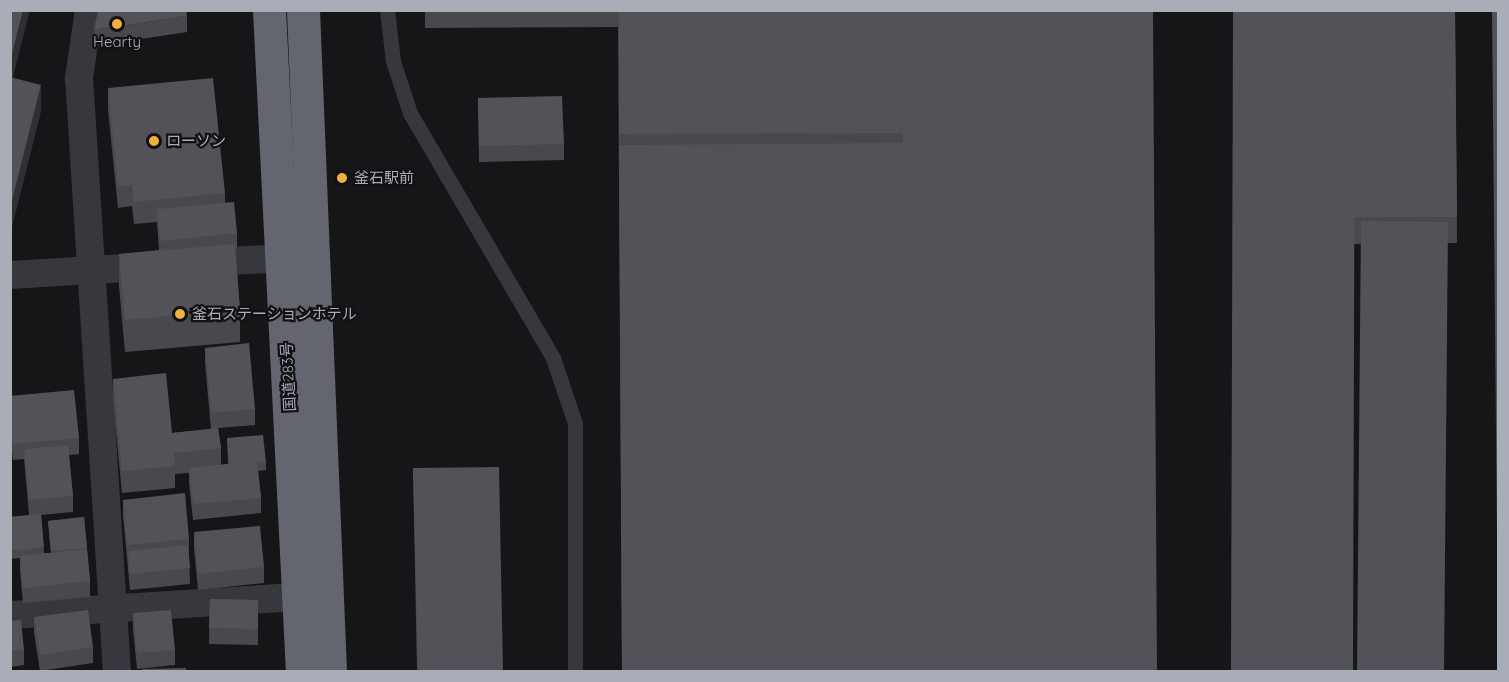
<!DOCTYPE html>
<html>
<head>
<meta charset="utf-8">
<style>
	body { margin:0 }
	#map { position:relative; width:1509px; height:682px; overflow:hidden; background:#161618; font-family:Quicksand,"Noto Sans JP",sans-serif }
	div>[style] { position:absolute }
	.lane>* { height:15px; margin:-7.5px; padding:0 7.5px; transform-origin:7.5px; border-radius:7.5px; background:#37383d }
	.street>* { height:28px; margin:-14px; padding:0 14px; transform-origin:14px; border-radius:14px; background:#37383d }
	.highway>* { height:33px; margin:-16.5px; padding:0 16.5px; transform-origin:16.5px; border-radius:16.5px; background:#63666e }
	.wall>* { inset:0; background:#47494d }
	.shaded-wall>* { inset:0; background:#2f3033 }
	.building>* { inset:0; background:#525359 }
	.dots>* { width:16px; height:16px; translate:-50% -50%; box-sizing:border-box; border:3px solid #111113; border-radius:50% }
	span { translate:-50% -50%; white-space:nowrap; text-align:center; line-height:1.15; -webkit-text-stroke:4.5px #111113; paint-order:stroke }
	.poi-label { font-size:15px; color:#a8adb8 }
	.left { translate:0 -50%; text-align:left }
	.street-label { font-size:15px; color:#a8adb8 }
	.frame { position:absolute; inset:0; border:12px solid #a8adb8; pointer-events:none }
</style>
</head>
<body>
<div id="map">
	<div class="lane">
		<div style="left:387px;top:10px;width:51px;rotate:83.3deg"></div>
		<div style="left:393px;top:61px;width:55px;rotate:71.9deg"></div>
		<div style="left:410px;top:113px;width:284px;rotate:59.7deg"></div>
		<div style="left:553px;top:358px;width:69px;rotate:71.3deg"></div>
		<div style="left:575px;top:423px;width:249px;rotate:90deg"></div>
	</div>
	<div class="street">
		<div style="left:89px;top:10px;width:69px;rotate:98.4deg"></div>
		<div style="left:79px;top:78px;width:595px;rotate:86.34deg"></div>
		<div style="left:198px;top:263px;width:84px;rotate:-3.4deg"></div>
		<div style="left:10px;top:275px;width:148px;rotate:-3.5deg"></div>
		<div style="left:10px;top:615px;width:290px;rotate:-3.6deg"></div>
	</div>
	<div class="highway">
		<div style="left:269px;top:10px;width:663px;rotate:87.15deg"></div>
		<div style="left:303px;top:10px;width:663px;rotate:87.66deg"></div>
	</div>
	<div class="wall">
		<div style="clip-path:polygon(425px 10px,1153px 10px,622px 672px,618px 27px,425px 28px)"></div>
		<div style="clip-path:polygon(1233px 10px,1455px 10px,1457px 243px,1354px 244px)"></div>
		<div style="clip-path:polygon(187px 16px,187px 32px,94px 46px,94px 30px)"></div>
		<div style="clip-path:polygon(108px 88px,225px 193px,225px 202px,237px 233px,237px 249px,235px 249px,240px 310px,240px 342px,125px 352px,119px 286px,119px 254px,159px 250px,157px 222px,134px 224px,132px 206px,118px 208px,108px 110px)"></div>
		<div style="clip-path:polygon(478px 98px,564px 144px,564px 160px,479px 162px)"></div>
		<div style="clip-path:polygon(205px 348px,255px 409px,255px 425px,218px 428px,221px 448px,221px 465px,228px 464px,227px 438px,266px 462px,266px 470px,258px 471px,261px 498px,261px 513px,193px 520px,189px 484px,189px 473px,175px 474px,175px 488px,122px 493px,113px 401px,113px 379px,172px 433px,211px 429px,205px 363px)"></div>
		<div style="clip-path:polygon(10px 396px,79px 438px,79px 454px,69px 455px,73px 496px,73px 512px,41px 515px,44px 553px,51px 553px,48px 521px,84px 517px,90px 581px,90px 597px,23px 603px,20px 571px,20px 558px,10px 559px,10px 517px,29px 515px,24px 459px,13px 460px,10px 438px)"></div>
		<div style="clip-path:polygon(413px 468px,503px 672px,417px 672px)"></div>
		<div style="clip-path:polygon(123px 500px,189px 539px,189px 555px,190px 584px,130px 590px,123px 515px)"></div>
		<div style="clip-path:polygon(194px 532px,264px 567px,264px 583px,198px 590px,194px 548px)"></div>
		<div style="clip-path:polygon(210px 599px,258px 600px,258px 645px,209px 644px)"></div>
		<div style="clip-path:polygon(133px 613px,175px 650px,175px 665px,137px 669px,133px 629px)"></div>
		<div style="clip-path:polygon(34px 617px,93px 647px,93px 663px,40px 671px,34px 633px)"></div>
		<div style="clip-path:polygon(10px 621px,24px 650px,24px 665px,10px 667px)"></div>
	</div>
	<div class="shaded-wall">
		<div style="clip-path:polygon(23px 10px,30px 10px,10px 89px,10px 63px)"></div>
		<div style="clip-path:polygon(41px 85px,41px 111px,10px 235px,10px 209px)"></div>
	</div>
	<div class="building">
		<div style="clip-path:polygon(10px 10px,23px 10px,10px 63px)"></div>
		<div style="clip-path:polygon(98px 10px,186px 10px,187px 16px,94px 30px)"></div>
		<div style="clip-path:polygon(425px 10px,619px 10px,619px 11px,425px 12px)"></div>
		<div style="clip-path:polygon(619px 10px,902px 10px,903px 133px,619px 134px)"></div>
		<div style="clip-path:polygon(902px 10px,1153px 10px,1157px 672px,622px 672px,619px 145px,903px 143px)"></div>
		<div style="clip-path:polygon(1233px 10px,1355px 10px,1353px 672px,1231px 672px)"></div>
		<div style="clip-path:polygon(1355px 10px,1455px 10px,1457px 217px,1354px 217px)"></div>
		<div style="clip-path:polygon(1492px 10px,1498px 10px,1498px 643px)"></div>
		<div style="clip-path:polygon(10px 77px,41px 85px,10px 209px)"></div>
		<div style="clip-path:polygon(213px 78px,225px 193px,134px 202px,132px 185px,118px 186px,108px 88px)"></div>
		<div style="clip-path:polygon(562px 96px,564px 144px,479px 146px,478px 98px)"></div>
		<div style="clip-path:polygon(234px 202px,237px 233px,160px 241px,157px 209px)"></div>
		<div style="clip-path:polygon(1361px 221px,1448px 222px,1444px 672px,1357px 672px)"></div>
		<div style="clip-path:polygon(235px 244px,240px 310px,125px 320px,119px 254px)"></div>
		<div style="clip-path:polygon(249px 343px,255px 409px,211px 413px,205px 348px)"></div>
		<div style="clip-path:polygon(166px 373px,172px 433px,218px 428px,221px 448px,174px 453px,175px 466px,122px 471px,113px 379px)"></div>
		<div style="clip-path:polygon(74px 390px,79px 438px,13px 444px,10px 422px,10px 396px)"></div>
		<div style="clip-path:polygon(263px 435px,266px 462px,257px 462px,257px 461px,229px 464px,227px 438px)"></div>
		<div style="clip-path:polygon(68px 445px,73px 496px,29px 500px,24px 449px)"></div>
		<div style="clip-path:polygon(257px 461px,261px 498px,193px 504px,189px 468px)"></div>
		<div style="clip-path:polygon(499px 467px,503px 672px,418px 672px,413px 468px)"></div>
		<div style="clip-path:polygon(185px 493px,189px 539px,127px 545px,123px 500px)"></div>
		<div style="clip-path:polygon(41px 514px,44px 547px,10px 551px,10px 517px)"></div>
		<div style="clip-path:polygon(84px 517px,87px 548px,51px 551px,48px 521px)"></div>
		<div style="clip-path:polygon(260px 526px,264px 567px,198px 574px,194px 532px)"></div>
		<div style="clip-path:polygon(188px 545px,190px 568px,130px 574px,128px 551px)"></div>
		<div style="clip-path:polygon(87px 549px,90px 581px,23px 588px,20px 556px)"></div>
		<div style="clip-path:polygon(210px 599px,258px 600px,258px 629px,209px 628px)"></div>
		<div style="clip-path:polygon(88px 610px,93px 647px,40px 655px,34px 617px)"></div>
		<div style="clip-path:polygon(171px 610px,175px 650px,137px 653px,133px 613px)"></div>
		<div style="clip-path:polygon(21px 620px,24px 650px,10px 651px,10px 621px)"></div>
		<div style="clip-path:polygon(186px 668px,186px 672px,142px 672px,142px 669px)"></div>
	</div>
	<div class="dots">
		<div style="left:117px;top:24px;background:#f2b134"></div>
		<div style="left:154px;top:141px;background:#f2b134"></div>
		<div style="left:342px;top:178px;background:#f2b134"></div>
		<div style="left:180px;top:314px;background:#f2b134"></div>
	</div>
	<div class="poi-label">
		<span style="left:117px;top:42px">Hearty</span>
		<span class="left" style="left:166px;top:141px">ローソン</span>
		<span class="left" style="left:354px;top:178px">釜石駅前</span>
		<span class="left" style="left:192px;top:314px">釜石ステーションホテル</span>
	</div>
	<div class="street-label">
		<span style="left:288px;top:377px;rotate:-93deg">国道283号</span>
	</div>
	<div class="frame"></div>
</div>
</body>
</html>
